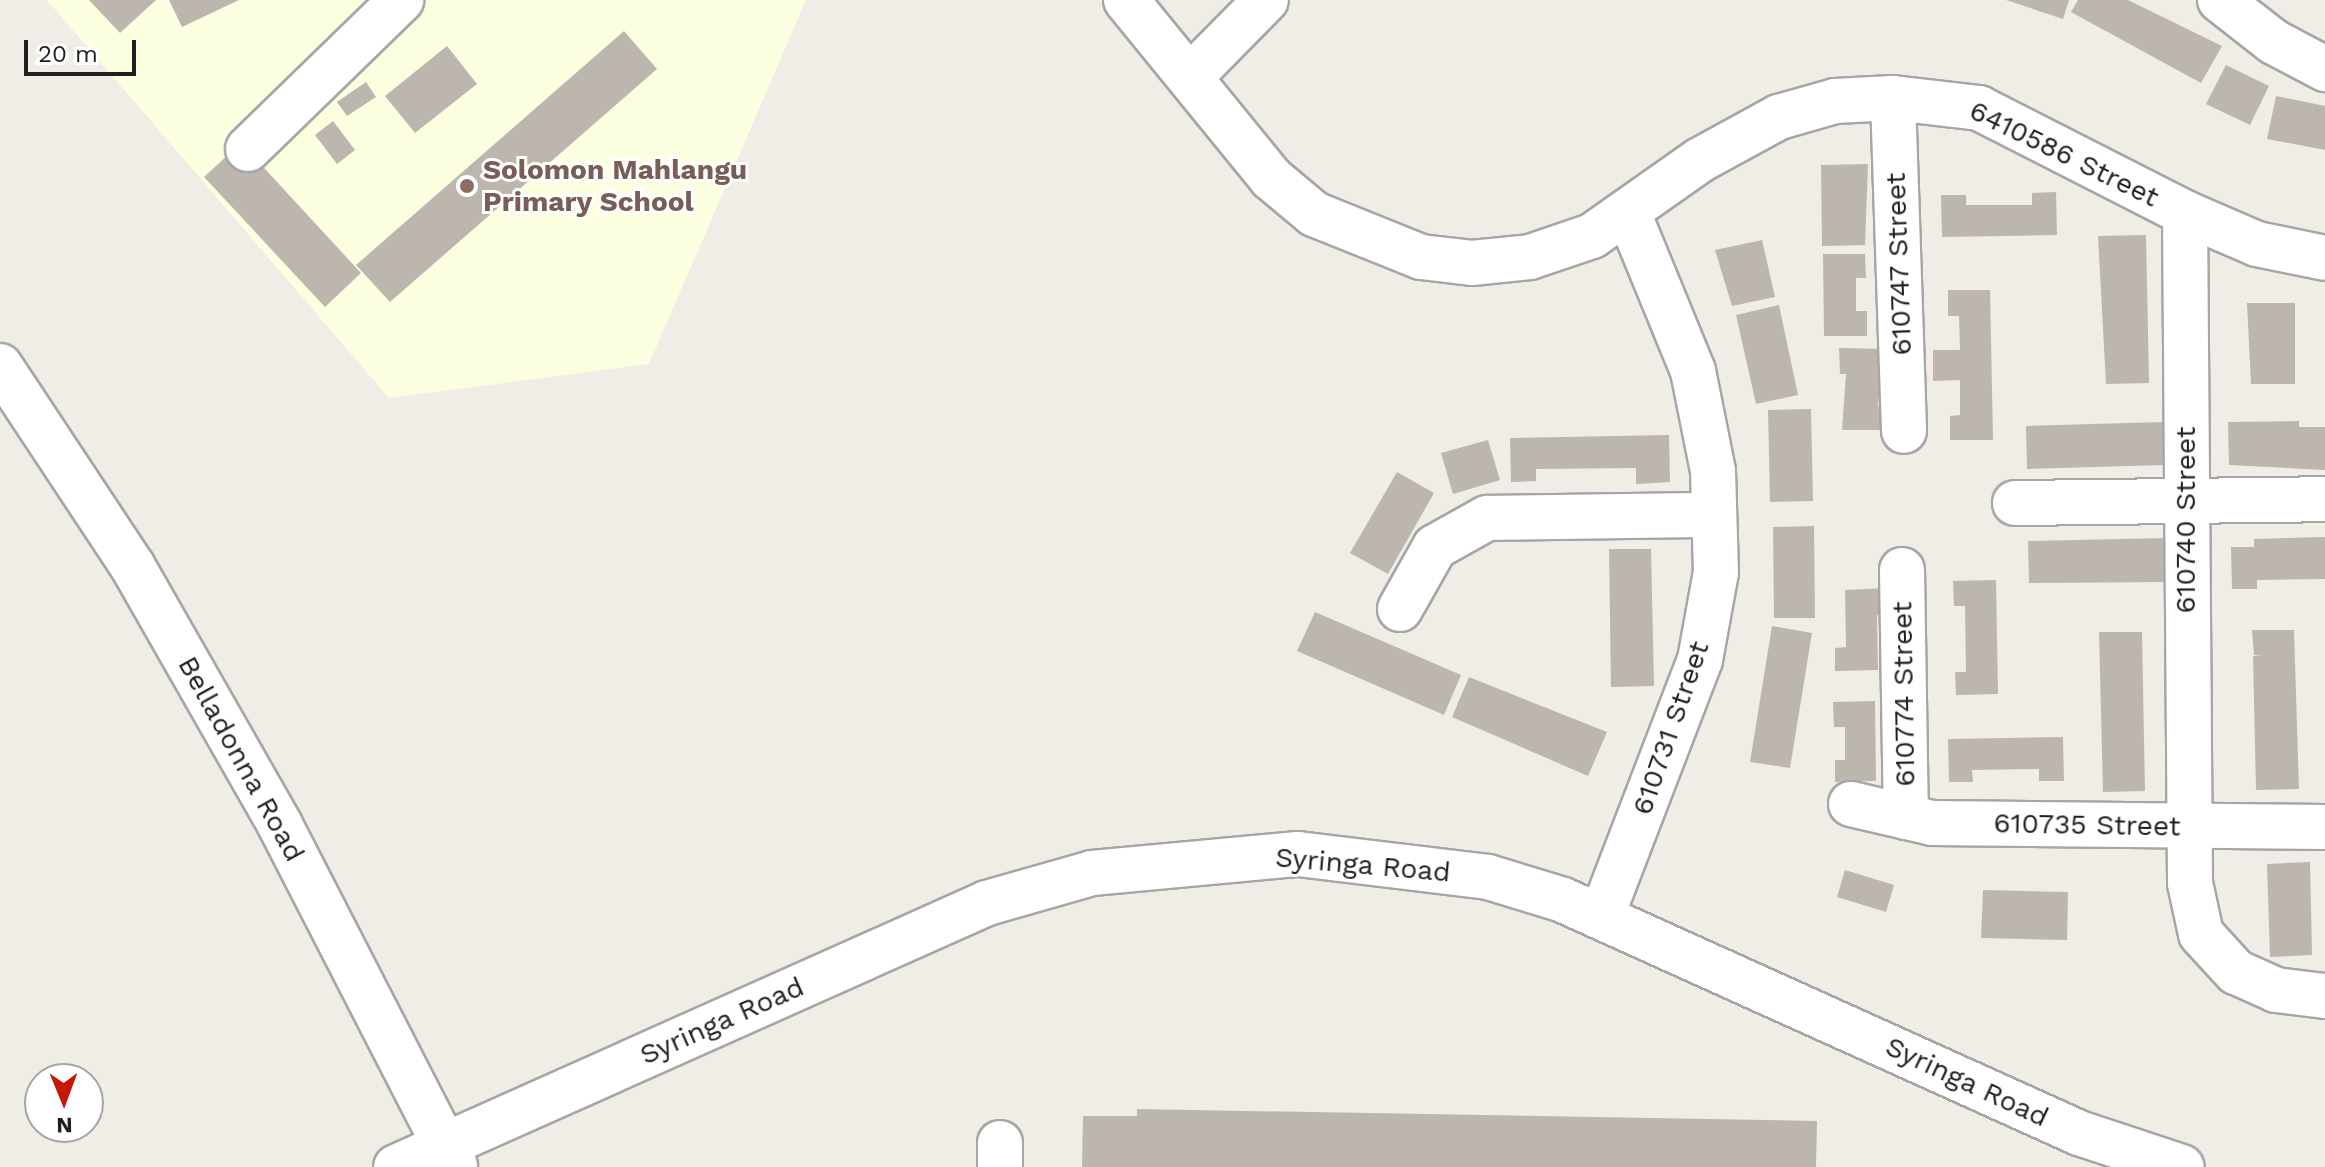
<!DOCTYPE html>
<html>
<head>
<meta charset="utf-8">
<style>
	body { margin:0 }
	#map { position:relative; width:2325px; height:1167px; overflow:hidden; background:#f0ede6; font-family:"Work Sans",sans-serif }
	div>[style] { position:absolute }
	.education>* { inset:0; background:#fcfee0 }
	.building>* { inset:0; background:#bcb6af }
	.roads { filter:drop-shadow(2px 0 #a6a6a6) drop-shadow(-2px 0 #a6a6a6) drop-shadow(0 2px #a6a6a6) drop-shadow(0 -2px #a6a6a6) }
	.minor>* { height:44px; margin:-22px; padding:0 22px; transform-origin:22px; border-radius:22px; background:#fff }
	.dots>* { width:22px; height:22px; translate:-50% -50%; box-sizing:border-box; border:4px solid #fff; border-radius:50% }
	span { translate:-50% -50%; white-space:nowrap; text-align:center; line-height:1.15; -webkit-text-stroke:6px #fff; paint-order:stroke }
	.street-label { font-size:28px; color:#1f1f1f }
	.education-label { font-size:28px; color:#785e54; font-weight:700 }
	.left { translate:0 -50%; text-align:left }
	.north { position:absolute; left:24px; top:1063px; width:80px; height:80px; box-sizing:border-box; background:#fff; border:2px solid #a5a5a5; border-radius:50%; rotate:179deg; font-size:22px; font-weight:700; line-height:32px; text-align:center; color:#1f1f1f }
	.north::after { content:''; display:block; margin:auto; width:28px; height:36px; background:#c91706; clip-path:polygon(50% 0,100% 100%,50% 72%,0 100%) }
	.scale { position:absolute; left:24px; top:40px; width:112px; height:36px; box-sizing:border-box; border:4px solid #1f1f1f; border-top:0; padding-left:10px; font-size:24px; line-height:28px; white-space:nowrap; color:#1f1f1f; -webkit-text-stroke:6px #fff; paint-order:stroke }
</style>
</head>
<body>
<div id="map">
	<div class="education">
		<div style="clip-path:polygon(47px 0,806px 0,649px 364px,389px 398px)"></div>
	</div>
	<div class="building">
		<div style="clip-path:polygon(89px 0,156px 0,120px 33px)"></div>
		<div style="clip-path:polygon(169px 0,239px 0,182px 27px)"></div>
		<div style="clip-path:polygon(2006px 0,2069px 0,2063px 19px)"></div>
		<div style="clip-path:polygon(2078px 0,2128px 0,2222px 46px,2201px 83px,2071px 12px)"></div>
		<div style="clip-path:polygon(624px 31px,657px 69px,390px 302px,356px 265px)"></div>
		<div style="clip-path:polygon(447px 46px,477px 84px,415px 133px,385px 96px)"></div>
		<div style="clip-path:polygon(2226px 65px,2269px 86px,2250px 125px,2206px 104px)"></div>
		<div style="clip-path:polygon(366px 82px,376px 97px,347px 116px,337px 102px)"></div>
		<div style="clip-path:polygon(2276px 96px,2325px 106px,2325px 150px,2267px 139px)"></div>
		<div style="clip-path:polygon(333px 121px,355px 150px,337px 164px,315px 135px)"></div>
		<div style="clip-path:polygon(241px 143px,361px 273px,325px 307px,204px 177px)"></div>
		<div style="clip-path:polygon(1868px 164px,1865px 245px,1822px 246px,1821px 165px)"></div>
		<div style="clip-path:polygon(2056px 192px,2057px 235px,1942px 237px,1941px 195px,1966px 195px,1966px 205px,2032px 205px,2032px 193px)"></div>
		<div style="clip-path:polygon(2146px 235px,2149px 383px,2106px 384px,2098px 236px)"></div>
		<div style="clip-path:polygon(1762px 240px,1775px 297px,1732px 306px,1715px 250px)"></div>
		<div style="clip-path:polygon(1823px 254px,1865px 254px,1866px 278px,1856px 278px,1856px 311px,1867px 311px,1867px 336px,1824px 336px)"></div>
		<div style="clip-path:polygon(1948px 290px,1990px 290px,1993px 440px,1950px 440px,1950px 416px,1960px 415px,1960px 380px,1933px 381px,1933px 350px,1960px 350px,1959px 316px,1948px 316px)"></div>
		<div style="clip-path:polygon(2247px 303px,2295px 303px,2295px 384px,2251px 384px)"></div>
		<div style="clip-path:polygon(1779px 305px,1798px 395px,1756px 404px,1736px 315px)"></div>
		<div style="clip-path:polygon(1839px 348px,1884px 349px,1878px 406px,1885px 406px,1885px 430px,1842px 430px,1846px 374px,1840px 374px)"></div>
		<div style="clip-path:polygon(1811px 409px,1813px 501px,1770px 502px,1768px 410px)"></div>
		<div style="clip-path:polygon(2299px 421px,2299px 427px,2325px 427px,2325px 470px,2229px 465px,2228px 422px)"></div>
		<div style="clip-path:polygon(2163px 422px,2165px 465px,2027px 469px,2026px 426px)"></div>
		<div style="clip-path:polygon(1669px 435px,1670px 482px,1636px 484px,1636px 468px,1536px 469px,1536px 481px,1511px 482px,1510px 438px)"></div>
		<div style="clip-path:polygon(1488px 440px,1500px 480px,1453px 494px,1441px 453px)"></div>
		<div style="clip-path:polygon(1397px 472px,1434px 493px,1388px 574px,1350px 553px)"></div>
		<div style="clip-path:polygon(1814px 526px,1815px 618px,1774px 618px,1773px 527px)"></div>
		<div style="clip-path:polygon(2325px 537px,2325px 579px,2257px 580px,2257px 589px,2232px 589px,2231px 547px,2254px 547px,2254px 539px)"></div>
		<div style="clip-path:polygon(2165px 538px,2166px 582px,2029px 583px,2028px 541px)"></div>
		<div style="clip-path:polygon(1609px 549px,1651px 549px,1654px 686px,1611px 687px)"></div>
		<div style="clip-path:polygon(1996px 580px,1998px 694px,1956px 695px,1955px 672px,1966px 672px,1965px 606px,1954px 606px,1953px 581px)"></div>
		<div style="clip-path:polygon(1888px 588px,1888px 614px,1877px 615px,1878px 670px,1835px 671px,1835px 648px,1846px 647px,1845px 590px)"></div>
		<div style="clip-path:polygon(1315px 612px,1461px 675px,1444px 715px,1297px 651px)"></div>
		<div style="clip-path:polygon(1772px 626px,1812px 633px,1790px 768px,1750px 762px)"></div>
		<div style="clip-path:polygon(2252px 630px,2294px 630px,2299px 789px,2256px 790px,2253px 656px,2263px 655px,2254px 655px)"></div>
		<div style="clip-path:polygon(2099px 632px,2142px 632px,2145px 791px,2103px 792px)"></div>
		<div style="clip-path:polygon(1469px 677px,1607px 732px,1588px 776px,1452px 717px)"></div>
		<div style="clip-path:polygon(1875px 701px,1876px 781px,1835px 782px,1835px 760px,1845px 760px,1845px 727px,1834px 727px,1833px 702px)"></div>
		<div style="clip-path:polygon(2063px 737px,2064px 781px,2039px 781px,2039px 769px,1972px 770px,1973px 782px,1949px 782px,1948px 739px)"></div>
		<div style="clip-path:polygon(2310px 862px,2312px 955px,2270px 957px,2267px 864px)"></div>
		<div style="clip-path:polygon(1845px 870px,1894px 885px,1886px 912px,1837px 897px)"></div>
		<div style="clip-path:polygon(1983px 890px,2068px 892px,2067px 940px,1981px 938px)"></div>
		<div style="clip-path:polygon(1137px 1109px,1817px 1121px,1816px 1167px,1082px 1167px,1083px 1116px,1137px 1116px)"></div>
	</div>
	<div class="roads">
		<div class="minor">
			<div style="left:1126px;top:0;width:230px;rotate:50.8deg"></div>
			<div style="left:1271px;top:178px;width:56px;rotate:39.9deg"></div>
			<div style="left:1314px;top:214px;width:115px;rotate:21.9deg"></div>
			<div style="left:1421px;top:257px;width:51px;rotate:6.7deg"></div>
			<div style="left:1472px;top:263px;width:58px;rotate:-5.9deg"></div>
			<div style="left:1530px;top:257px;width:65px;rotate:-18.7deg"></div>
			<div style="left:1592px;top:236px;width:132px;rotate:-35.1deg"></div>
			<div style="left:1700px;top:160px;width:90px;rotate:-28.6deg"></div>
			<div style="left:1779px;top:117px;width:58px;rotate:-15.9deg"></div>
			<div style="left:1835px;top:101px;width:58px;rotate:-3deg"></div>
			<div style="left:1893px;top:98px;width:87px;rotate:6.6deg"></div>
			<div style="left:1979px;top:108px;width:231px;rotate:27deg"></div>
			<div style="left:2185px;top:213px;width:78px;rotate:23.3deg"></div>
			<div style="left:2257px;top:244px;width:69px;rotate:11.6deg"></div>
			<div style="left:2220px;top:0;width:68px;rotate:37.9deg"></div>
			<div style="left:2274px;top:42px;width:58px;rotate:27.9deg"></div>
			<div style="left:1190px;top:77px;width:108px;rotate:-45.4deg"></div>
			<div style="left:1893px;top:98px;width:333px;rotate:88.1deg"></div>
			<div style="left:248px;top:149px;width:214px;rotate:-44.2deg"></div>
			<div style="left:2185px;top:213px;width:670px;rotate:89.57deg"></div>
			<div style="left:2190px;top:883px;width:52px;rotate:77.8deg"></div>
			<div style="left:2201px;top:934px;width:52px;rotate:47.4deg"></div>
			<div style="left:2236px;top:972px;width:44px;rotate:24.2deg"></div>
			<div style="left:2276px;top:990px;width:49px;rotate:7deg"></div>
			<div style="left:0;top:366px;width:241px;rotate:56.5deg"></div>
			<div style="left:133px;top:567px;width:297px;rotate:60.3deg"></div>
			<div style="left:280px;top:825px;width:383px;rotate:62.8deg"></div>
			<div style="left:2015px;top:503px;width:310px;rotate:-0.7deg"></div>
			<div style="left:1902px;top:570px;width:247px;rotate:89.1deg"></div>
			<div style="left:1400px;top:609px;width:71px;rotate:-60.6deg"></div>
			<div style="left:1435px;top:547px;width:60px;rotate:-29.1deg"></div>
			<div style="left:1487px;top:518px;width:227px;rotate:-0.8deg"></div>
			<div style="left:1851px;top:804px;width:83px;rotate:13.2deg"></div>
			<div style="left:1932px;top:823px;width:393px;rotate:0.6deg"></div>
			<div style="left:1602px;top:915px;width:273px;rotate:-69deg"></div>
			<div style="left:1700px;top:660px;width:89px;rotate:-79.7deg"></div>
			<div style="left:1716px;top:572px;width:101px;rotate:-91.7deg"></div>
			<div style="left:1713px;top:471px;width:102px;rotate:-101.3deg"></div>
			<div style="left:1693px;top:371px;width:169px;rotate:-112.3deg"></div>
			<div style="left:1000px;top:1143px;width:24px;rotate:90deg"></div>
			<div style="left:396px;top:1167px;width:647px;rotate:-24.07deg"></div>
			<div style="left:987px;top:903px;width:109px;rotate:-15.9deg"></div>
			<div style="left:1092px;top:873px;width:207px;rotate:-5.3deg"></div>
			<div style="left:1298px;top:854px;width:191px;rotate:6.9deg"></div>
			<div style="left:1488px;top:877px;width:78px;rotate:17deg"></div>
			<div style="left:1563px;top:900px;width:566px;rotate:24.3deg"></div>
			<div style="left:2079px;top:1133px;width:108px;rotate:18.3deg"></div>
		</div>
	</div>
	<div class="dots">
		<div style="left:467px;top:186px;background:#8d6e63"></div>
	</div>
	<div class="street-label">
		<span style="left:2064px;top:154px;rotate:26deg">6410586 Street</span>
		<span style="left:1899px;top:264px;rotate:-92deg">610747 Street</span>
		<span style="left:2186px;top:520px;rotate:-90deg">610740 Street</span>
		<span style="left:1904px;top:694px;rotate:-91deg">610774 Street</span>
		<span style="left:1671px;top:728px;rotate:-71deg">610731 Street</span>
		<span style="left:241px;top:759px;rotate:61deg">Belladonna Road</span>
		<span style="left:2087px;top:825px;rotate:1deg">610735 Street</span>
		<span style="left:1363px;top:865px;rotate:5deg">Syringa Road</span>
		<span style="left:722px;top:1021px;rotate:-24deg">Syringa Road</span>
		<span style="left:1967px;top:1082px;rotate:25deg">Syringa Road</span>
	</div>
	<div class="education-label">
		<span class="left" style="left:483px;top:186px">Solomon Mahlangu<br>Primary School</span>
	</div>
	<div class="north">N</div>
	<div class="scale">20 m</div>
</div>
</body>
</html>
